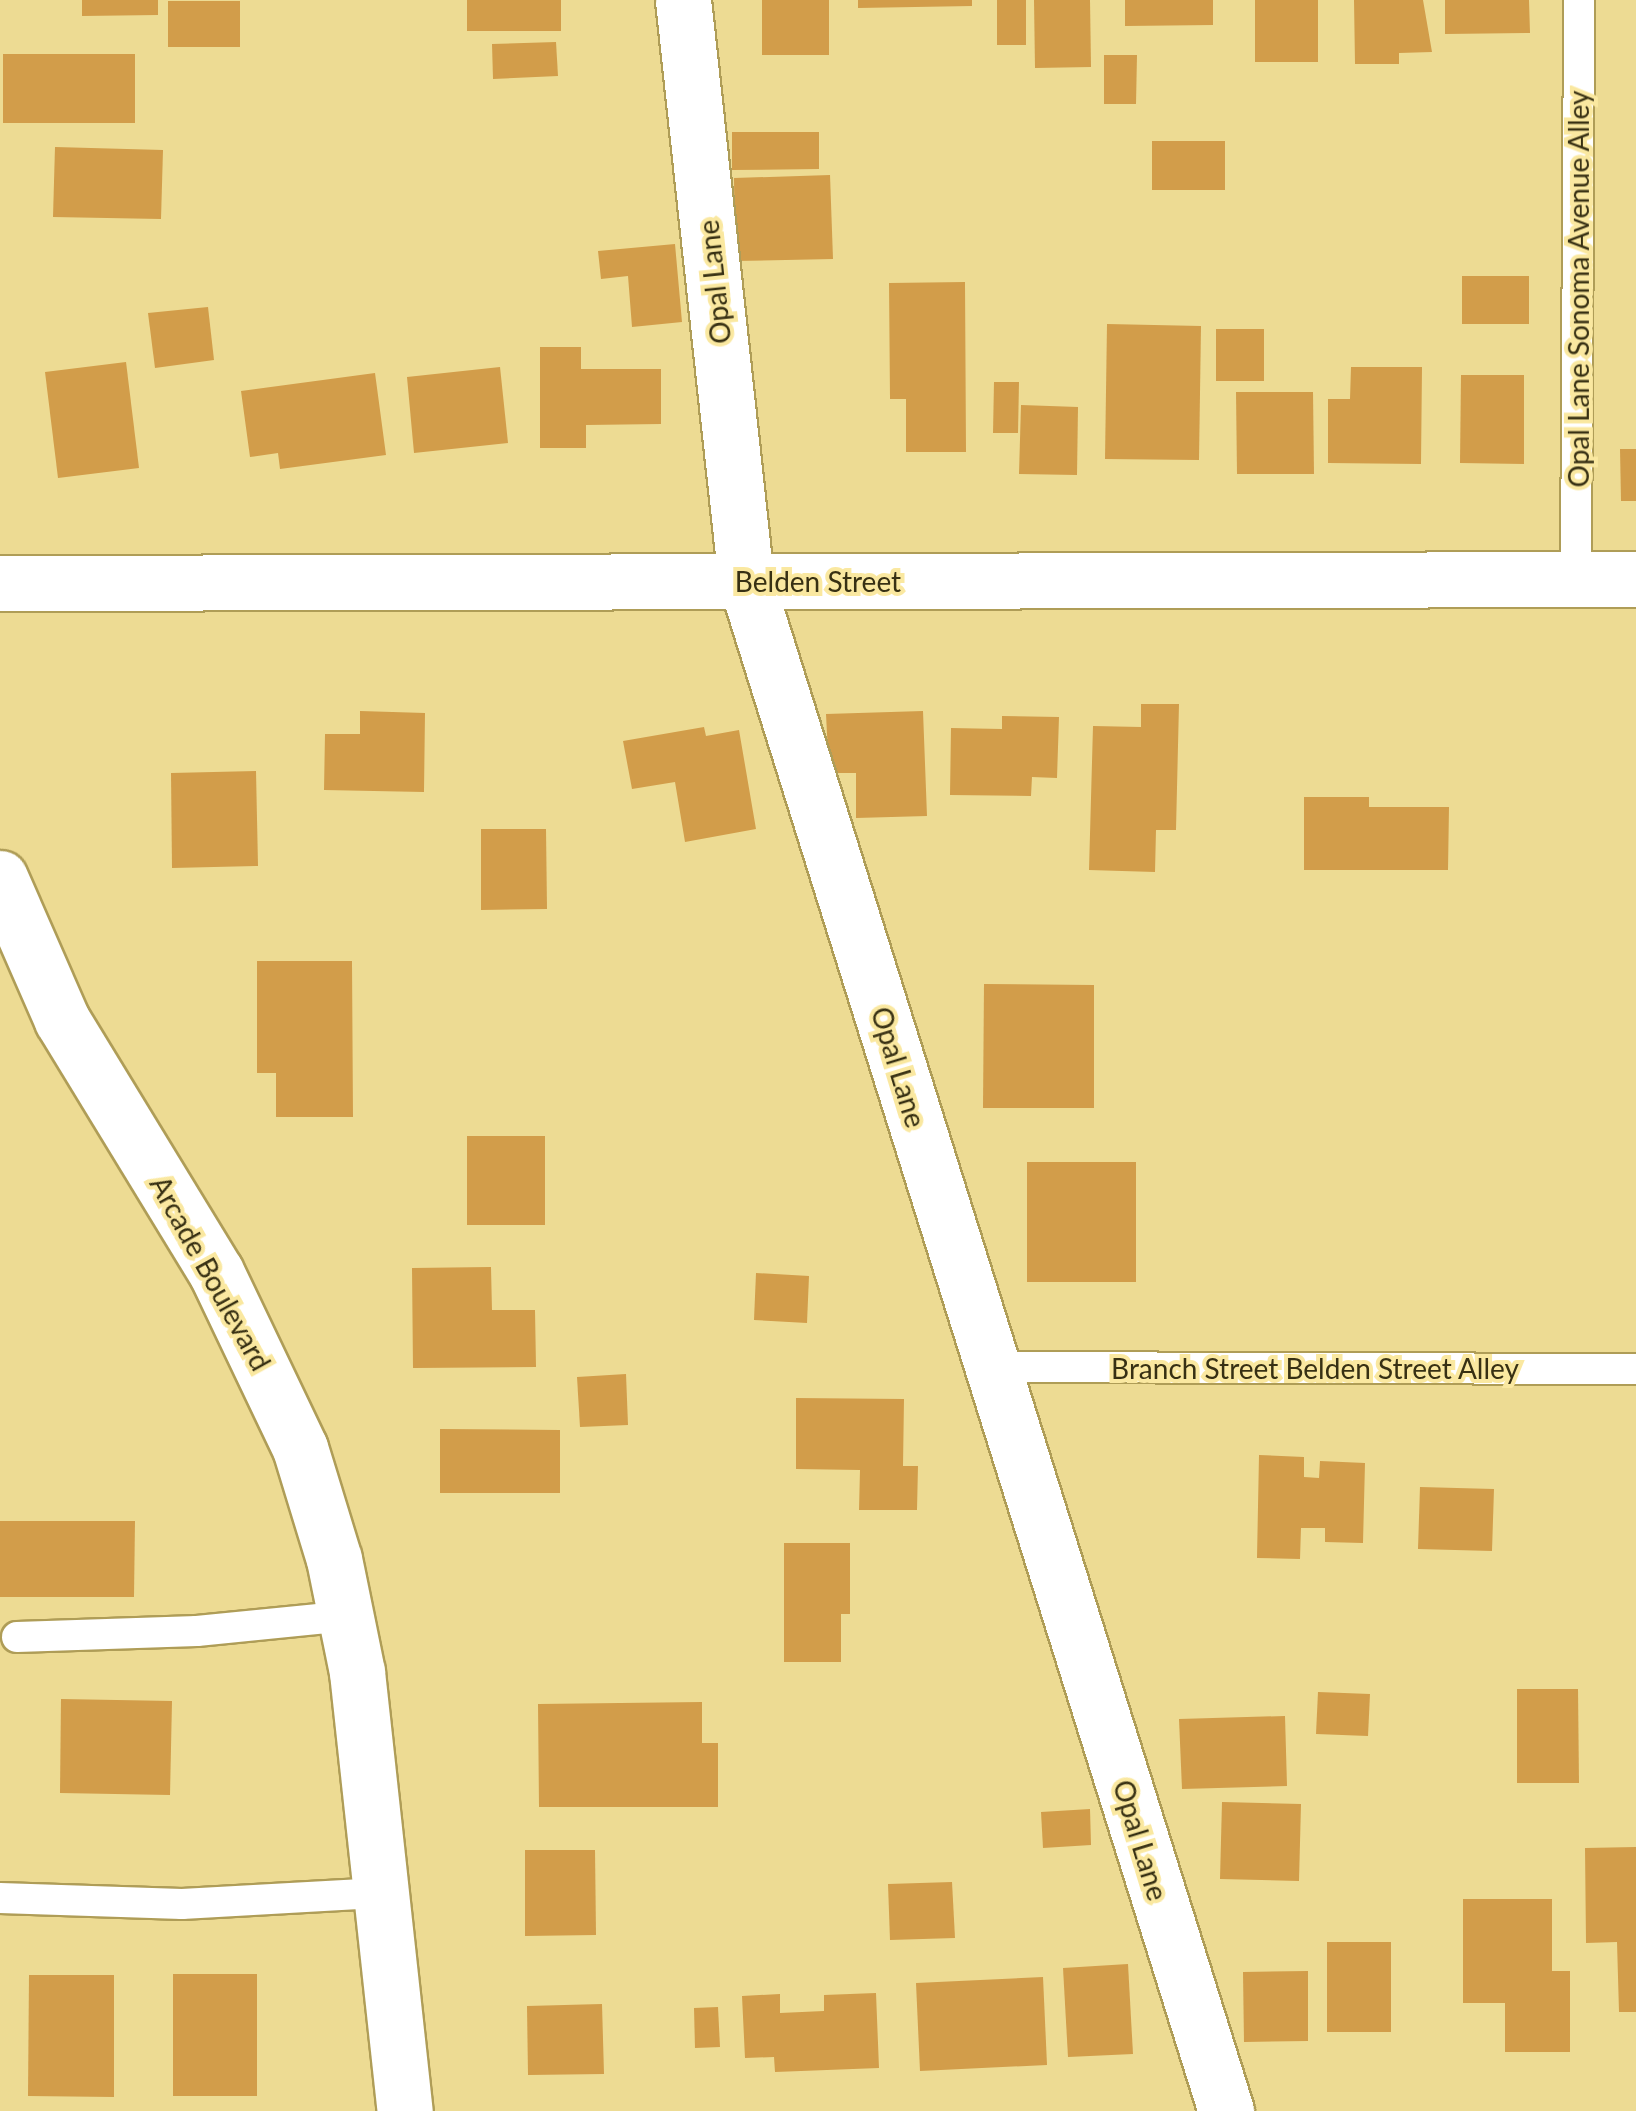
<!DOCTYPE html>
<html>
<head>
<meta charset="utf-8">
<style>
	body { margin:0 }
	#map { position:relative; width:1636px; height:2111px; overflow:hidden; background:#eddb93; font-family:Lato,sans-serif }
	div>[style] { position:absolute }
	.building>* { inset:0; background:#d29d4a }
	.roads { filter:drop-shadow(2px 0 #af9d57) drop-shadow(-2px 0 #af9d57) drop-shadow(0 2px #af9d57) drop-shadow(0 -2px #af9d57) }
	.service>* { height:30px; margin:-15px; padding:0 15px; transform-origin:15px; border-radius:15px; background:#fff }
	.minor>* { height:55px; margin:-27.5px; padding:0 27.5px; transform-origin:27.5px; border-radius:27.5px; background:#fff }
	.tertiary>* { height:55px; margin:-27.5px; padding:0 27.5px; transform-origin:27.5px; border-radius:27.5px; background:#fff }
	span { translate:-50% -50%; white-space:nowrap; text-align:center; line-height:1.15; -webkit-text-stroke:8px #fae8a0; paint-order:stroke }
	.street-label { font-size:28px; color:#373013 }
</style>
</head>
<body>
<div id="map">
	<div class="building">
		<div style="clip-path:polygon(82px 0,158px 0,158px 15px,82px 16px)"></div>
		<div style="clip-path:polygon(467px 0,561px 0,561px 31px,467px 31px)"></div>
		<div style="clip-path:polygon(762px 0,829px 0,829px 55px,762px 55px)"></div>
		<div style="clip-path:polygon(858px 0,972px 0,972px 6px,858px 8px)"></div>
		<div style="clip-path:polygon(997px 0,1026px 0,1026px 45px,997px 45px)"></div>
		<div style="clip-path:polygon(1034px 0,1090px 0,1091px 67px,1035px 68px)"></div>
		<div style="clip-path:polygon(1125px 0,1213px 0,1213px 25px,1125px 26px)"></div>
		<div style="clip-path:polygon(1255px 0,1318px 0,1318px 62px,1255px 62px)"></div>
		<div style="clip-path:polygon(1354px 0,1423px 0,1432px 52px,1399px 53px,1399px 64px,1355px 64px)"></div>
		<div style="clip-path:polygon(1445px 0,1529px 0,1530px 33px,1445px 34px)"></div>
		<div style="clip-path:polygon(168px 1px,240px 1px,240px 47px,168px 47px)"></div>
		<div style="clip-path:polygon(556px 42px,558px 76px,493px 79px,492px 44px)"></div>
		<div style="clip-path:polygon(3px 54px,135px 54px,135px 123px,3px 123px)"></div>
		<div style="clip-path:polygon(1104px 55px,1137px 55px,1136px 104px,1104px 104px)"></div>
		<div style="clip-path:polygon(732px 132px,819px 132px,819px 169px,732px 170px)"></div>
		<div style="clip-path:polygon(1152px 141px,1225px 141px,1225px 190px,1152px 190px)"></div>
		<div style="clip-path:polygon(55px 147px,163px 150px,161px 219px,53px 217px)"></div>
		<div style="clip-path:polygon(830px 175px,833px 259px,735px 261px,734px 178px)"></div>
		<div style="clip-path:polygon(675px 244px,682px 322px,632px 327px,628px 276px,601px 279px,598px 251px)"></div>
		<div style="clip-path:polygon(1462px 276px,1529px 276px,1529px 324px,1462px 324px)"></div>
		<div style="clip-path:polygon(965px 282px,966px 452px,906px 452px,906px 399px,890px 399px,889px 283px)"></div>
		<div style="clip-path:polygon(208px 307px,214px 360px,155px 368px,148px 313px)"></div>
		<div style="clip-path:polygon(1107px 324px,1201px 326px,1199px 460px,1105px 459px)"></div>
		<div style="clip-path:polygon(1216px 329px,1264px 329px,1264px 381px,1216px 381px)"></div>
		<div style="clip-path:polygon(540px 347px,581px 347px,581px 369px,661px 369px,661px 424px,586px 425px,586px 448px,540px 448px)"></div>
		<div style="clip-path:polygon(126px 362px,139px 468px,58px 478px,45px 372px)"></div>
		<div style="clip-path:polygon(500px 367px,508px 443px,414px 453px,407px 377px)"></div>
		<div style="clip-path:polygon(1351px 367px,1422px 367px,1421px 464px,1328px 463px,1328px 399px,1350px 399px)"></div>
		<div style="clip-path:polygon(375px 373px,386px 455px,280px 469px,278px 453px,250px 457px,241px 391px)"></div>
		<div style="clip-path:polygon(1461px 375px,1524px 375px,1524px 464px,1460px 463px)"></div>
		<div style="clip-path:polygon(994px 382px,1019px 382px,1018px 433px,993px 433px)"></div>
		<div style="clip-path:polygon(1236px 392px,1313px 392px,1314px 474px,1237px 474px)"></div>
		<div style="clip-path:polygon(1021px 405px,1078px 407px,1077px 475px,1019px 474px)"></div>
		<div style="clip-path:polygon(1620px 449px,1636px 449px,1636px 501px,1621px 501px)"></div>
		<div style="clip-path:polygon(1141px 704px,1179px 704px,1176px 830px,1156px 830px,1155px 872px,1089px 870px,1093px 726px,1141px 727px)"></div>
		<div style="clip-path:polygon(360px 711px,425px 713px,424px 792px,324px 790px,325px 734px,360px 734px)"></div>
		<div style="clip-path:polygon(923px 711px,927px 816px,856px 818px,856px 773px,829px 773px,826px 714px)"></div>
		<div style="clip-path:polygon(1002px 716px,1059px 717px,1057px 778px,1032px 777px,1031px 796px,950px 795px,951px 728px,1002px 729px)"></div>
		<div style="clip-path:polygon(704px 727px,706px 736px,739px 730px,756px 829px,685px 842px,675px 782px,632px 789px,623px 741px)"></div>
		<div style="clip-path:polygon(256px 771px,258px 866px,172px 868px,171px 773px)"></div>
		<div style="clip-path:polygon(1304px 797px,1369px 797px,1369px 807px,1449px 807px,1448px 870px,1304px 870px)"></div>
		<div style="clip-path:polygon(481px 829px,546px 829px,547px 909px,481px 910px)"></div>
		<div style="clip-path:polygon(257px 961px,352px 961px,353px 1117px,276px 1117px,276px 1073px,257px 1073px)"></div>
		<div style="clip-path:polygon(984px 984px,1094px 985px,1094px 1108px,983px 1108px)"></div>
		<div style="clip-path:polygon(467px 1136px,545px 1136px,545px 1225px,467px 1225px)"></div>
		<div style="clip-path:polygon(1027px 1162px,1136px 1162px,1136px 1282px,1027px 1282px)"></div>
		<div style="clip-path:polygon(491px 1267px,492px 1310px,535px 1310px,536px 1367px,413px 1368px,412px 1268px)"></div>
		<div style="clip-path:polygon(756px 1273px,809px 1276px,807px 1323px,754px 1320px)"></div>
		<div style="clip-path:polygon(626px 1374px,628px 1425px,580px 1427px,577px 1377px)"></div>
		<div style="clip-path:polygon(796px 1398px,904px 1399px,903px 1466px,918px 1466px,917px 1510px,859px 1510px,860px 1470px,796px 1469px)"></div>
		<div style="clip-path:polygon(440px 1429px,560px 1430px,560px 1493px,440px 1493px)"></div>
		<div style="clip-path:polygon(1259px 1455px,1304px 1457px,1304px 1477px,1319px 1478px,1320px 1461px,1365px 1463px,1363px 1543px,1325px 1542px,1325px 1528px,1301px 1528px,1300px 1559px,1257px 1558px)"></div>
		<div style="clip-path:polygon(1420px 1487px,1494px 1489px,1492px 1551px,1418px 1549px)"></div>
		<div style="clip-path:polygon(0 1521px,135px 1521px,134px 1597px,0 1597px)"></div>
		<div style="clip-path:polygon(784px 1543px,850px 1543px,850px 1614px,841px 1614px,841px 1662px,784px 1662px)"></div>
		<div style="clip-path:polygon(1517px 1689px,1578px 1689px,1579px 1783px,1517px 1783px)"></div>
		<div style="clip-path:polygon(1318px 1692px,1370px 1694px,1368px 1736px,1316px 1734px)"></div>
		<div style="clip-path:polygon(61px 1699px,172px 1701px,170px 1795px,60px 1793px)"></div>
		<div style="clip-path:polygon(702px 1702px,702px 1743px,718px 1743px,718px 1807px,539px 1807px,538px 1704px)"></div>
		<div style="clip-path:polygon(1285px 1716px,1287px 1786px,1182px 1789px,1179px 1719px)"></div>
		<div style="clip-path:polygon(1222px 1802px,1301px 1804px,1299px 1881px,1220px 1879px)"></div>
		<div style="clip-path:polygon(1090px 1809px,1091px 1845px,1043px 1848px,1041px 1812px)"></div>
		<div style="clip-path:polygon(1636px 1847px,1636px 2012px,1619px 2012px,1617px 1942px,1586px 1943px,1585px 1848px)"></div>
		<div style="clip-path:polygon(525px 1850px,595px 1850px,596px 1935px,525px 1936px)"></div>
		<div style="clip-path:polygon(952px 1882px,955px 1938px,890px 1940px,888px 1884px)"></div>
		<div style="clip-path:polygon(1463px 1899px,1552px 1899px,1552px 1971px,1570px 1971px,1570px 2052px,1505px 2052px,1505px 2003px,1463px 2003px)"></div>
		<div style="clip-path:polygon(1327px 1942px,1391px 1942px,1391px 2032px,1327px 2032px)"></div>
		<div style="clip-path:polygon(1128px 1964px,1133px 2054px,1068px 2057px,1063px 1968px)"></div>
		<div style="clip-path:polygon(1308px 1971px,1308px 2041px,1244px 2042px,1243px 1972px)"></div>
		<div style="clip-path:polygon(173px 1974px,257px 1974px,257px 2096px,173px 2096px)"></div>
		<div style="clip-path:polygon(29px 1975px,114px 1975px,114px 2097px,28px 2096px)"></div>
		<div style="clip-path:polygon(1043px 1977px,1047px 2065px,920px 2071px,916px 1983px)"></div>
		<div style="clip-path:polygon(876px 1993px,879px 2068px,775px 2072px,774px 2057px,745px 2058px,742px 1996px,780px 1994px,780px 2013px,824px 2011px,824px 1995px)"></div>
		<div style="clip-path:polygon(602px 2004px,604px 2074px,528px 2075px,527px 2006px)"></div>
		<div style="clip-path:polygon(718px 2007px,720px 2047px,695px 2048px,694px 2008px)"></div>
	</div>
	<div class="roads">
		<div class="service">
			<div style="left:1576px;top:579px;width:579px;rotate:-89.7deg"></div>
			<div style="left:993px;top:1367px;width:643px;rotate:0.18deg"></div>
			<div style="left:17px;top:1637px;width:180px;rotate:-1.9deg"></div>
			<div style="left:197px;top:1631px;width:150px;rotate:-5.7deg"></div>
			<div style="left:0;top:1898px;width:182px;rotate:1.9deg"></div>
			<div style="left:182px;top:1904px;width:199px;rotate:-3.2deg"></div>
		</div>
		<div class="minor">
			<div style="left:683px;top:0;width:584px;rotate:83.81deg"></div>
			<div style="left:746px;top:581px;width:1604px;rotate:72.58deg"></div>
			<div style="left:0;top:583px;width:1636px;rotate:-0.14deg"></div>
		</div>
		<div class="tertiary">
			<div style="left:0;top:878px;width:155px;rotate:66.4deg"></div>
			<div style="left:62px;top:1020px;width:295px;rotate:58.6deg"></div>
			<div style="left:216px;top:1272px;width:195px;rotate:64.5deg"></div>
			<div style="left:300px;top:1448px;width:116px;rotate:73deg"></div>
			<div style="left:334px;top:1559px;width:115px;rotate:78.5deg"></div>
			<div style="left:357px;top:1672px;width:442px;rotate:83.8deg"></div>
		</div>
	</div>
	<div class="street-label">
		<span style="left:714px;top:282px;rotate:-96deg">Opal Lane</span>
		<span style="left:1578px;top:289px;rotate:-90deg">Opal Lane Sonoma Avenue Alley</span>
		<span style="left:818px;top:581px">Belden Street</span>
		<span style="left:899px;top:1067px;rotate:73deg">Opal Lane</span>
		<span style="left:211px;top:1273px;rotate:61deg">Arcade Boulevard</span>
		<span style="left:1315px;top:1368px">Branch Street Belden Street Alley</span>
		<span style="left:1141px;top:1840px;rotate:73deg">Opal Lane</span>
	</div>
</div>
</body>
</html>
